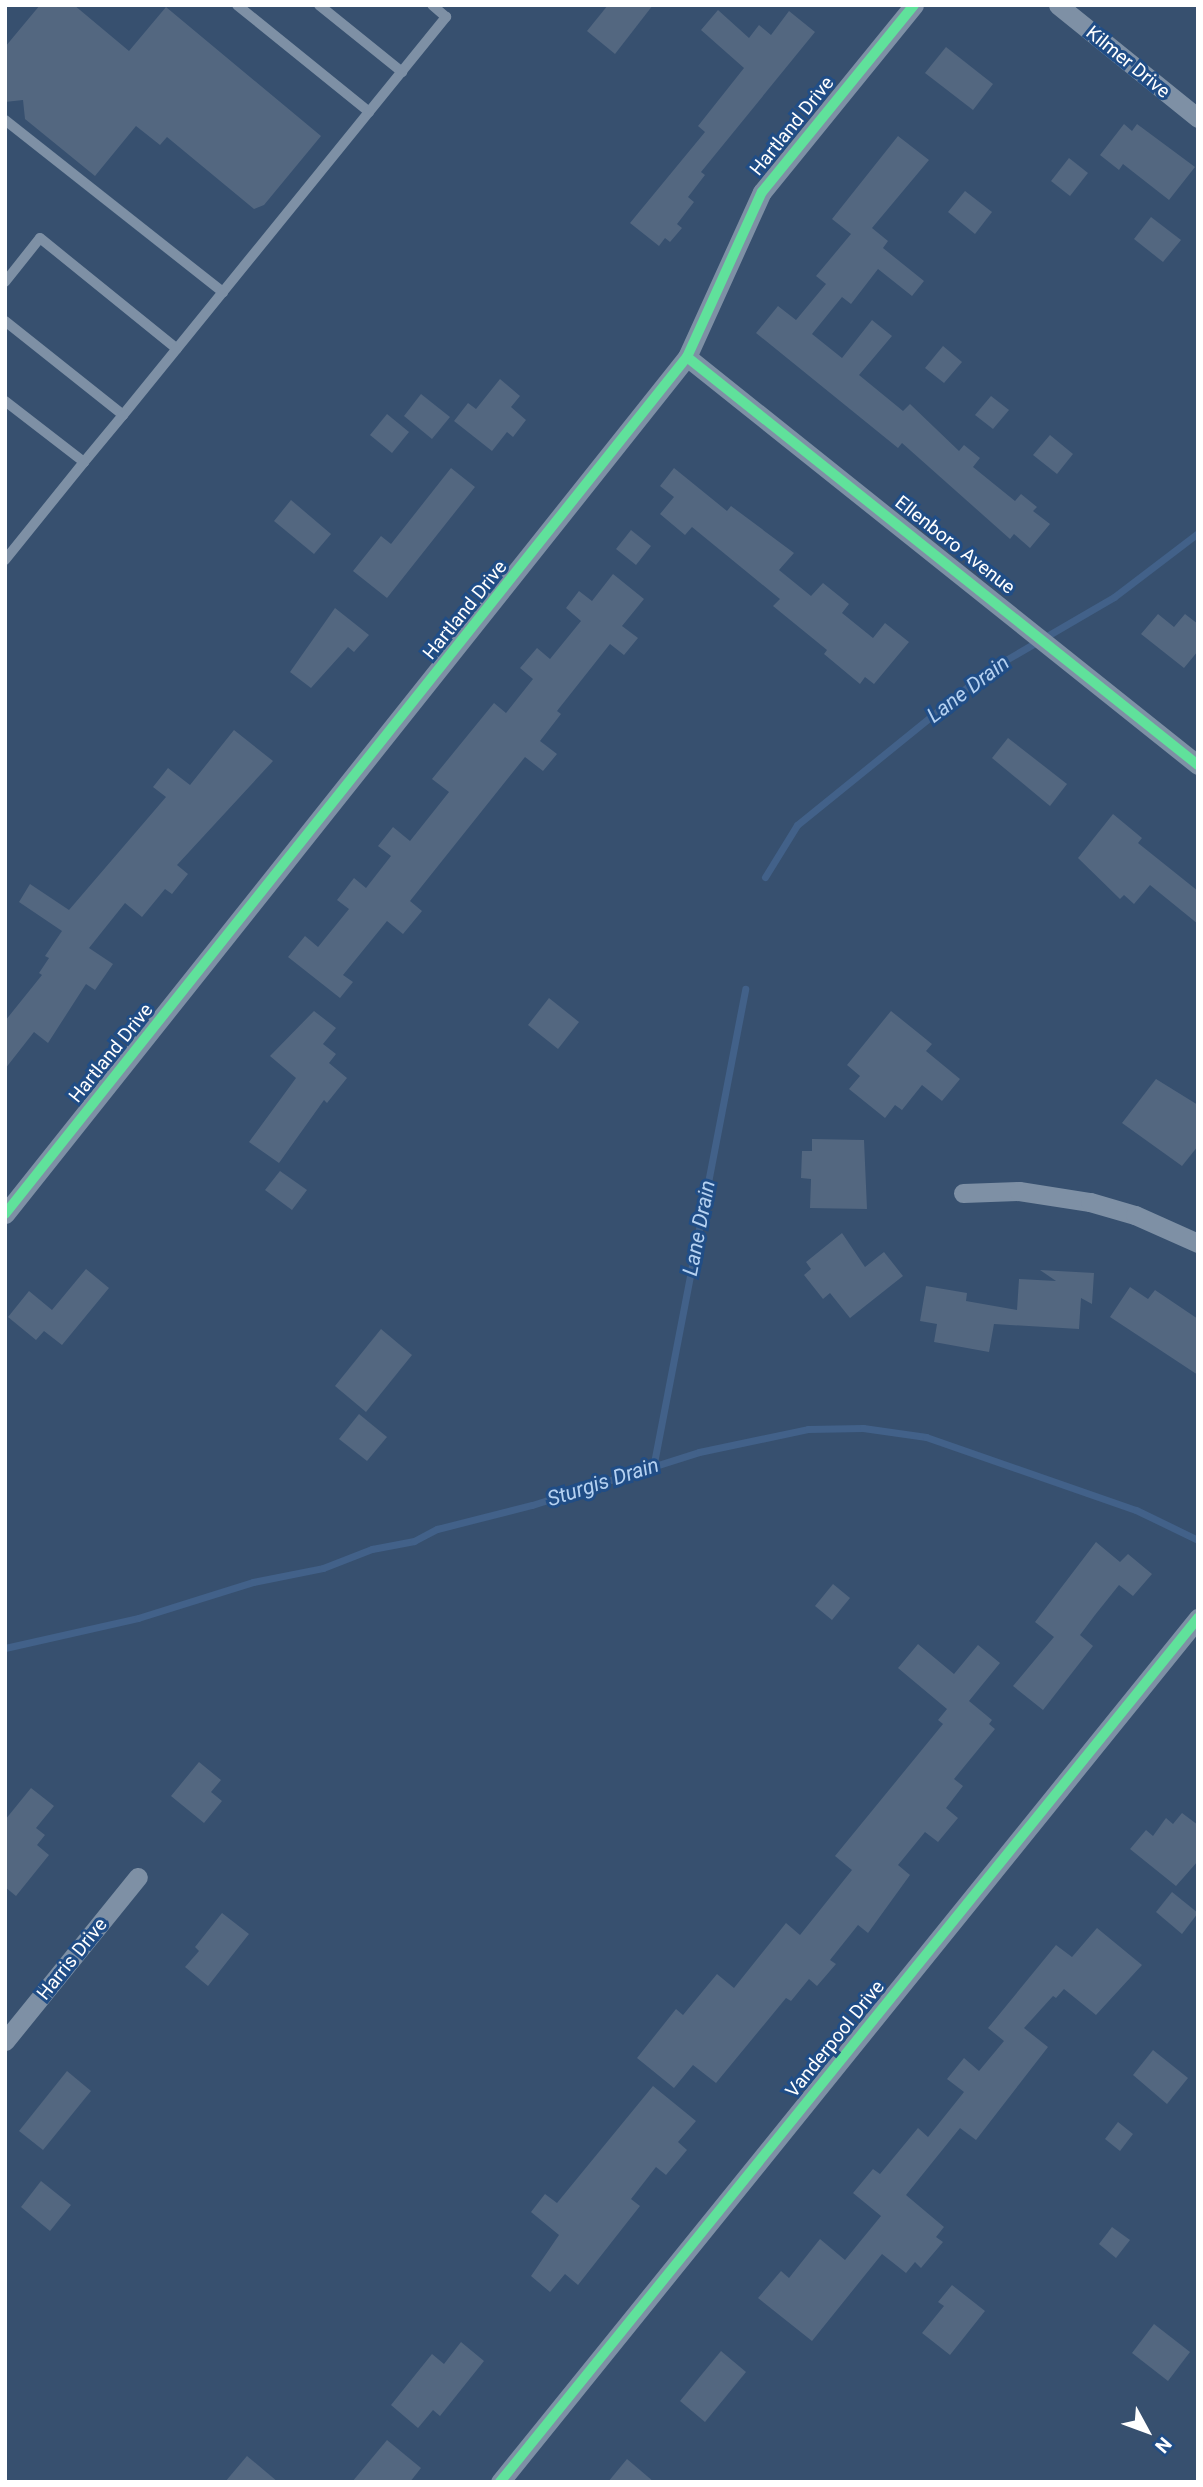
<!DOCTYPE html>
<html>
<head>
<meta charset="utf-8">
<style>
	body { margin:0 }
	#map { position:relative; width:1203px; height:2487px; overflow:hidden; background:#37506f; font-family:Roboto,sans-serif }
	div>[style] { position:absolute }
	.stream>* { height:7px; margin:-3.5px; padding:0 3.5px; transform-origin:3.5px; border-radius:3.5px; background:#426189 }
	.building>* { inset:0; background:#536780 }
	.lane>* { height:10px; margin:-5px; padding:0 5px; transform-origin:5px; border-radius:5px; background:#7e90a5 }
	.street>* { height:19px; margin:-9.5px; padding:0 9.5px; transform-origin:9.5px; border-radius:9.5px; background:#7e90a5 }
	.cycleway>* { height:10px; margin:-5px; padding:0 5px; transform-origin:5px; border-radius:5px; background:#60e19b }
	span { translate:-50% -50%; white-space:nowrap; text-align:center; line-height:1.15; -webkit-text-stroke:6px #204d86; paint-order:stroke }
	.street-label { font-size:19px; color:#fff }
	.water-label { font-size:21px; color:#b5d1f1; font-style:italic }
	.frame { position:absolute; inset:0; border:7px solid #fff; pointer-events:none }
	.north { position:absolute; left:1112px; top:2396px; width:70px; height:70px; -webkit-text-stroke:5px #204d86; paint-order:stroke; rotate:131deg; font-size:19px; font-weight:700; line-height:28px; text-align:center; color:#fff }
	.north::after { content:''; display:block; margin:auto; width:24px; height:32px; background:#fff; clip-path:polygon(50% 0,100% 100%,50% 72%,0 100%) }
</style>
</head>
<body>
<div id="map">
	<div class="stream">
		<div style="left:765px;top:877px;width:61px;rotate:-58.4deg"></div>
		<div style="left:797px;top:825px;width:245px;rotate:-39deg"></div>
		<div style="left:987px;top:671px;width:147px;rotate:-30.2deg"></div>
		<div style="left:1114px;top:597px;width:106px;rotate:-37.3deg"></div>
		<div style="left:653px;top:1468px;width:488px;rotate:-79.1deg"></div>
		<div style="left:5px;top:1648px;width:136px;rotate:-12.7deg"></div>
		<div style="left:138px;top:1618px;width:121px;rotate:-17.4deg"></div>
		<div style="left:253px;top:1582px;width:71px;rotate:-11.3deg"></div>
		<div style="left:323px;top:1568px;width:53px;rotate:-21.2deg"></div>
		<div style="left:372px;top:1549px;width:43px;rotate:-10.8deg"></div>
		<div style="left:414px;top:1541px;width:26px;rotate:-28deg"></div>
		<div style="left:437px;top:1529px;width:98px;rotate:-14.2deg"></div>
		<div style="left:532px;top:1505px;width:175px;rotate:-17.6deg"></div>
		<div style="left:699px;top:1452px;width:111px;rotate:-11.9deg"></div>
		<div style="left:808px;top:1429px;width:55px;rotate:-1deg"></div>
		<div style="left:863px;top:1428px;width:64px;rotate:8.1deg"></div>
		<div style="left:926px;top:1437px;width:222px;rotate:19.2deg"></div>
		<div style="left:1136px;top:1510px;width:69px;rotate:25.8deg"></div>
	</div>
	<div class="building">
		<div style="clip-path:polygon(40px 5px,74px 5px,129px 51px,166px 7px,321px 136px,264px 205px,254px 209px,167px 137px,160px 145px,136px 126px,95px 176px,25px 119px,23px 100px,5px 102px,5px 47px)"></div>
		<div style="clip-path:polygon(608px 5px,653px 5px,615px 54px,587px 31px)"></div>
		<div style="clip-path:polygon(718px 10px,749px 38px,759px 25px,771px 35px,789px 11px,815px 32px,701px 172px,705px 175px,688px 197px,694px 202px,677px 224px,682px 228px,670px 242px,665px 238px,659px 246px,630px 223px,705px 132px,698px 126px,744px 68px,701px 30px)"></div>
		<div style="clip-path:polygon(946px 47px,993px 84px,973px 110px,925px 73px)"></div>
		<div style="clip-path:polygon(1124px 124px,1132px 131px,1137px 124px,1195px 167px,1169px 200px,1123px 164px,1119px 170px,1100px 155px)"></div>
		<div style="clip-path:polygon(898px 136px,929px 160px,872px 228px,888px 241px,883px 248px,924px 281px,912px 296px,878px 269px,851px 304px,842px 297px,812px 334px,842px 358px,872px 320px,892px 336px,859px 375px,903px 411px,910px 404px,959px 451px,964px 445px,980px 458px,973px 467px,1015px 501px,1021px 494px,1037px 507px,1033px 511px,1050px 524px,1030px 548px,1014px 534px,1010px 539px,902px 443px,898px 448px,756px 333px,778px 306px,796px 320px,826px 284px,816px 276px,851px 234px,832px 219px)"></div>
		<div style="clip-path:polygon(1069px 158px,1088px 173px,1070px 196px,1051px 181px)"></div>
		<div style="clip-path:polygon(965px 191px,992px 212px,975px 234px,948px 212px)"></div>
		<div style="clip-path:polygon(1151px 217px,1181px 240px,1163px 262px,1134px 239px)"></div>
		<div style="clip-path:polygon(943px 346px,962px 362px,944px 383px,925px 368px)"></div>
		<div style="clip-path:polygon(500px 379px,520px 396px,511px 407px,526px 420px,513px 437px,507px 432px,492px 451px,454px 421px,468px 403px,476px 409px)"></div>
		<div style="clip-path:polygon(421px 394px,450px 417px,432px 439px,404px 416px)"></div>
		<div style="clip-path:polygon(991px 396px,1009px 410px,993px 429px,975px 415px)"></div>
		<div style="clip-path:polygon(387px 414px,409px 432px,392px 453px,370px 435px)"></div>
		<div style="clip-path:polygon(1050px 435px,1073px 454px,1057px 474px,1033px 455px)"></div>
		<div style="clip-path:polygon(451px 468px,475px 487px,387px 598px,353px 571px,381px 536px,391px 544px)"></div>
		<div style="clip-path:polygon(674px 468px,727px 511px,731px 506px,794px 553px,779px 570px,811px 596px,823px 583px,849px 604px,842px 613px,873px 638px,885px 623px,909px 642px,874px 684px,865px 677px,860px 684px,824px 654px,827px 650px,773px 606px,780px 599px,692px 527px,685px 535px,660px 514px,674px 497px,660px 486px)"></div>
		<div style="clip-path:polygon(291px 500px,331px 534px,314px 554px,274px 521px)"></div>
		<div style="clip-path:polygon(631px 530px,651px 546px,636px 565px,616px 549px)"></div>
		<div style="clip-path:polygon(613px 574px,644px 599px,622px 626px,638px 638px,624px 655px,610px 644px,557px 711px,561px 714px,540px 741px,557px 754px,543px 771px,525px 757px,410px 901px,422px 911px,403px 934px,387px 921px,343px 975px,353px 982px,340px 998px,288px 957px,305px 936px,318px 947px,349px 909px,337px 900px,354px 878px,366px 888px,391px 856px,378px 846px,393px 827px,410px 841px,449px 792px,432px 779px,494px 703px,506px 713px,533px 679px,520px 668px,537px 648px,550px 659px,581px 621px,566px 608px,579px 591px,592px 601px)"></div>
		<div style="clip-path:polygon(335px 608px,369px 635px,354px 652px,348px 647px,311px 688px,290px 672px)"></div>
		<div style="clip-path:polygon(1158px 614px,1174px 627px,1185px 614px,1198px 624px,1198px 651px,1184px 668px,1141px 634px)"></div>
		<div style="clip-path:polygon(234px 730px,273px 761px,177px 865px,188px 874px,172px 894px,165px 889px,142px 917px,125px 903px,89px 948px,113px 964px,95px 990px,86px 984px,48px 1043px,34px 1032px,5px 1069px,5px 1021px,42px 975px,39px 973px,49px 958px,45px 956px,62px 931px,19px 902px,30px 884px,69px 910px,166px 797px,153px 787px,168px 768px,190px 785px)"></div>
		<div style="clip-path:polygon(1008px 738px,1067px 784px,1050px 806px,992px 758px)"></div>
		<div style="clip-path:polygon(1113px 814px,1142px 838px,1138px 843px,1198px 891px,1198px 924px,1150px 885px,1134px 904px,1124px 895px,1120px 899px,1078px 858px)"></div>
		<div style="clip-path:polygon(549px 998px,579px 1022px,558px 1049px,528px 1025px)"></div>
		<div style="clip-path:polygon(314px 1011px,336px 1028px,323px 1044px,336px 1054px,329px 1063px,347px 1078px,327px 1103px,324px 1100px,279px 1163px,249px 1142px,296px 1078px,270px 1056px)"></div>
		<div style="clip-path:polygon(891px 1011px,932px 1044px,926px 1051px,960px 1079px,942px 1101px,922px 1085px,902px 1110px,895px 1105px,885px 1118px,849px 1089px,860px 1076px,847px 1065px)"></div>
		<div style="clip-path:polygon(1156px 1079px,1198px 1105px,1198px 1146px,1182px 1166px,1122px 1123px)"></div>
		<div style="clip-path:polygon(812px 1139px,864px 1140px,867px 1209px,810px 1208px,811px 1179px,801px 1178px,802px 1151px,812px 1151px)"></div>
		<div style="clip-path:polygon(280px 1171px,307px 1190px,292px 1210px,265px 1190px)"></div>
		<div style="clip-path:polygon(842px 1233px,865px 1267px,884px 1252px,903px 1276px,850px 1318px,830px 1293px,823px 1299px,804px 1275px,811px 1269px,806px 1262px)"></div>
		<div style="clip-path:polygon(86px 1269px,109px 1288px,62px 1345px,44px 1331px,36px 1340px,8px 1317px,29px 1291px,52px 1310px)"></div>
		<div style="clip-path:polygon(1040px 1270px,1094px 1273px,1092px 1304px,1081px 1298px,1079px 1329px,994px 1324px,989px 1352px,934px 1342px,937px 1324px,920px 1321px,926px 1286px,967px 1293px,966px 1301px,1017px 1310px,1019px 1279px,1056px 1281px)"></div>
		<div style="clip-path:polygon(1130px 1287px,1148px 1299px,1155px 1290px,1198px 1319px,1198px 1375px,1110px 1317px)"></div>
		<div style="clip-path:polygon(381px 1329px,412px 1355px,366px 1412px,335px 1386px)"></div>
		<div style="clip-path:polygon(359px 1414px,387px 1437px,367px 1461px,339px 1439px)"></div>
		<div style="clip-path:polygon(1096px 1542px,1120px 1562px,1128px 1554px,1152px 1574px,1133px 1596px,1119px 1585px,1095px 1615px,1080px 1635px,1093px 1646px,1043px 1710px,1013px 1686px,1054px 1637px,1035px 1622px)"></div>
		<div style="clip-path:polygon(833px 1584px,850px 1598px,832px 1620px,815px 1606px)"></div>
		<div style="clip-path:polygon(918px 1644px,954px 1674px,978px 1645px,1000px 1663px,969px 1701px,992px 1720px,989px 1724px,995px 1729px,954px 1779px,963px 1786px,946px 1808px,958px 1818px,938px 1842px,925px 1832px,898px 1865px,910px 1875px,868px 1933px,858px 1925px,830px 1960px,836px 1964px,817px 1986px,809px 1979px,791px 2001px,786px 1998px,716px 2083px,693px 2065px,674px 2088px,637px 2058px,676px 2009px,683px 2015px,717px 1974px,734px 1988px,786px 1923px,800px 1935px,852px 1870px,835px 1856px,943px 1724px,938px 1720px,947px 1709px,898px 1668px)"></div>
		<div style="clip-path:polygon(199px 1762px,221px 1780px,211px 1792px,222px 1801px,204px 1823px,171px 1796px)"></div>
		<div style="clip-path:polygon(31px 1788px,54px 1806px,36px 1828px,45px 1835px,37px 1845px,49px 1855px,16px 1896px,5px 1887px,5px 1820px)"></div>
		<div style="clip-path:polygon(1182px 1813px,1198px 1825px,1198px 1861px,1176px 1886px,1130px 1849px,1146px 1830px,1153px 1836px,1166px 1818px,1173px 1824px)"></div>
		<div style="clip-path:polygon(1172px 1892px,1198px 1913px,1182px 1934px,1156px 1912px)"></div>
		<div style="clip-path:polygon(222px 1913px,249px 1934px,208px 1986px,185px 1967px,199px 1951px,195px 1947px)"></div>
		<div style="clip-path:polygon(1097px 1928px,1142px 1965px,1096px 2015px,1064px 1989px,1056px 1998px,1053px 1996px,1024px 2028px,1048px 2047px,976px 2140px,960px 2128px,906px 2195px,944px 2227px,936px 2237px,943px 2242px,921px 2268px,915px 2262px,906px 2273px,882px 2254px,812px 2341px,758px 2298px,781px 2271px,789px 2278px,820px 2239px,845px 2260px,881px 2216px,853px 2193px,873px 2169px,880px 2174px,918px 2128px,928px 2137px,964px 2092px,947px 2079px,964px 2058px,979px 2071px,1004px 2041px,988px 2028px,1056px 1945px,1072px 1957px)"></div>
		<div style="clip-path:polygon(1153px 2050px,1188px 2078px,1167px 2104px,1133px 2075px)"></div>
		<div style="clip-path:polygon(67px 2071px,91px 2091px,43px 2150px,19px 2131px)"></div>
		<div style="clip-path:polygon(653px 2086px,696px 2121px,678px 2142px,687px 2150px,666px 2175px,656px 2167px,631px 2199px,640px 2206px,578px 2285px,565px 2274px,550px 2292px,531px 2276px,559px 2235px,531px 2212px,545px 2194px,557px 2203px)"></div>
		<div style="clip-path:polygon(1118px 2122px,1133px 2134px,1120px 2151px,1105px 2139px)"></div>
		<div style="clip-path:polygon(41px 2181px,71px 2205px,50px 2231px,21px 2207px)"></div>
		<div style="clip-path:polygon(1112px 2227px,1130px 2240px,1116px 2258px,1099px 2244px)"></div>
		<div style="clip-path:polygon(952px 2285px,985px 2311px,950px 2355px,922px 2333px,944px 2306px,938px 2302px)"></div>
		<div style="clip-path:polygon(1154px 2324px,1190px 2352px,1168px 2381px,1132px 2353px)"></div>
		<div style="clip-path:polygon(461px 2342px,484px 2361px,440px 2416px,433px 2410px,418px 2428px,391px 2405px,432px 2354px,444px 2364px)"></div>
		<div style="clip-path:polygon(721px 2351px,746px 2372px,705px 2422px,680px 2401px)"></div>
		<div style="clip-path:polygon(387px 2440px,421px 2468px,410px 2482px,352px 2482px)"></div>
		<div style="clip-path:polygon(247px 2456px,278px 2482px,225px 2482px)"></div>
		<div style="clip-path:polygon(627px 2459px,654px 2482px,608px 2482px)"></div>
	</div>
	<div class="lane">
		<div style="left:237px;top:5px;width:170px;rotate:39deg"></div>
		<div style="left:319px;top:5px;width:107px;rotate:38.9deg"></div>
		<div style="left:5px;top:120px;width:278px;rotate:38.3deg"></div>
		<div style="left:5px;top:282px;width:56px;rotate:-51.5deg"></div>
		<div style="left:40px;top:238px;width:176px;rotate:39deg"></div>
		<div style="left:5px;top:321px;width:151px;rotate:38.5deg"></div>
		<div style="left:123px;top:415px;width:513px;rotate:-50.94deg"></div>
		<div style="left:446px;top:17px;width:18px;rotate:-139deg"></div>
		<div style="left:5px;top:401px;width:100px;rotate:37.7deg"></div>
		<div style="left:84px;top:462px;width:126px;rotate:128.9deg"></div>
		<div style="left:84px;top:462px;width:61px;rotate:-50.3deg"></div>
	</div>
	<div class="street">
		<div style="left:1058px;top:5px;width:180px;rotate:38.9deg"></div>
		<div style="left:687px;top:357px;width:654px;rotate:38.61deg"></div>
		<div style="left:963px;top:1193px;width:56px;rotate:-2deg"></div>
		<div style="left:1019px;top:1191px;width:72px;rotate:8.8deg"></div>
		<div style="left:1090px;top:1202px;width:47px;rotate:16.1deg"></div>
		<div style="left:1135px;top:1215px;width:69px;rotate:24deg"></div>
		<div style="left:5px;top:1214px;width:1095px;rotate:-51.49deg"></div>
		<div style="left:687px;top:357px;width:181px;rotate:-65.6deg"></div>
		<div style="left:762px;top:192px;width:241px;rotate:-50.9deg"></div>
		<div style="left:5px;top:2041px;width:211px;rotate:-51deg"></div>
		<div style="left:500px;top:2482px;width:1111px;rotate:-51.07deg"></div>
	</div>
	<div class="cycleway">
		<div style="left:687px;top:357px;width:654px;rotate:38.61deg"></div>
		<div style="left:5px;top:1214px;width:1095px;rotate:-51.49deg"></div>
		<div style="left:687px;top:357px;width:181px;rotate:-65.6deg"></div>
		<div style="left:762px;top:192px;width:241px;rotate:-50.9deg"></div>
		<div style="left:500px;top:2482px;width:1111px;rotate:-51.07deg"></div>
	</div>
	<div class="street-label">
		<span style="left:1128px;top:62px;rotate:39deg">Kilmer Drive</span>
		<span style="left:792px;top:126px;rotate:-51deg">Hartland Drive</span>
		<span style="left:955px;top:545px;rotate:38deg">Ellenboro Avenue</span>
		<span style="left:465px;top:610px;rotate:-51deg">Hartland Drive</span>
		<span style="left:111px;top:1053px;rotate:-51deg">Hartland Drive</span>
		<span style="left:72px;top:1959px;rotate:-51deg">Harris Drive</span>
		<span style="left:835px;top:2039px;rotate:-51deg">Vanderpool Drive</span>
	</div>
	<div class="water-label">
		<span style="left:968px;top:689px;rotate:-37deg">Lane Drain</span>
		<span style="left:699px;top:1228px;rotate:-79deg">Lane Drain</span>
		<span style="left:603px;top:1482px;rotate:-18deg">Sturgis Drain</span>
	</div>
	<div class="frame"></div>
	<div class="north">N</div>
</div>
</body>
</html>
